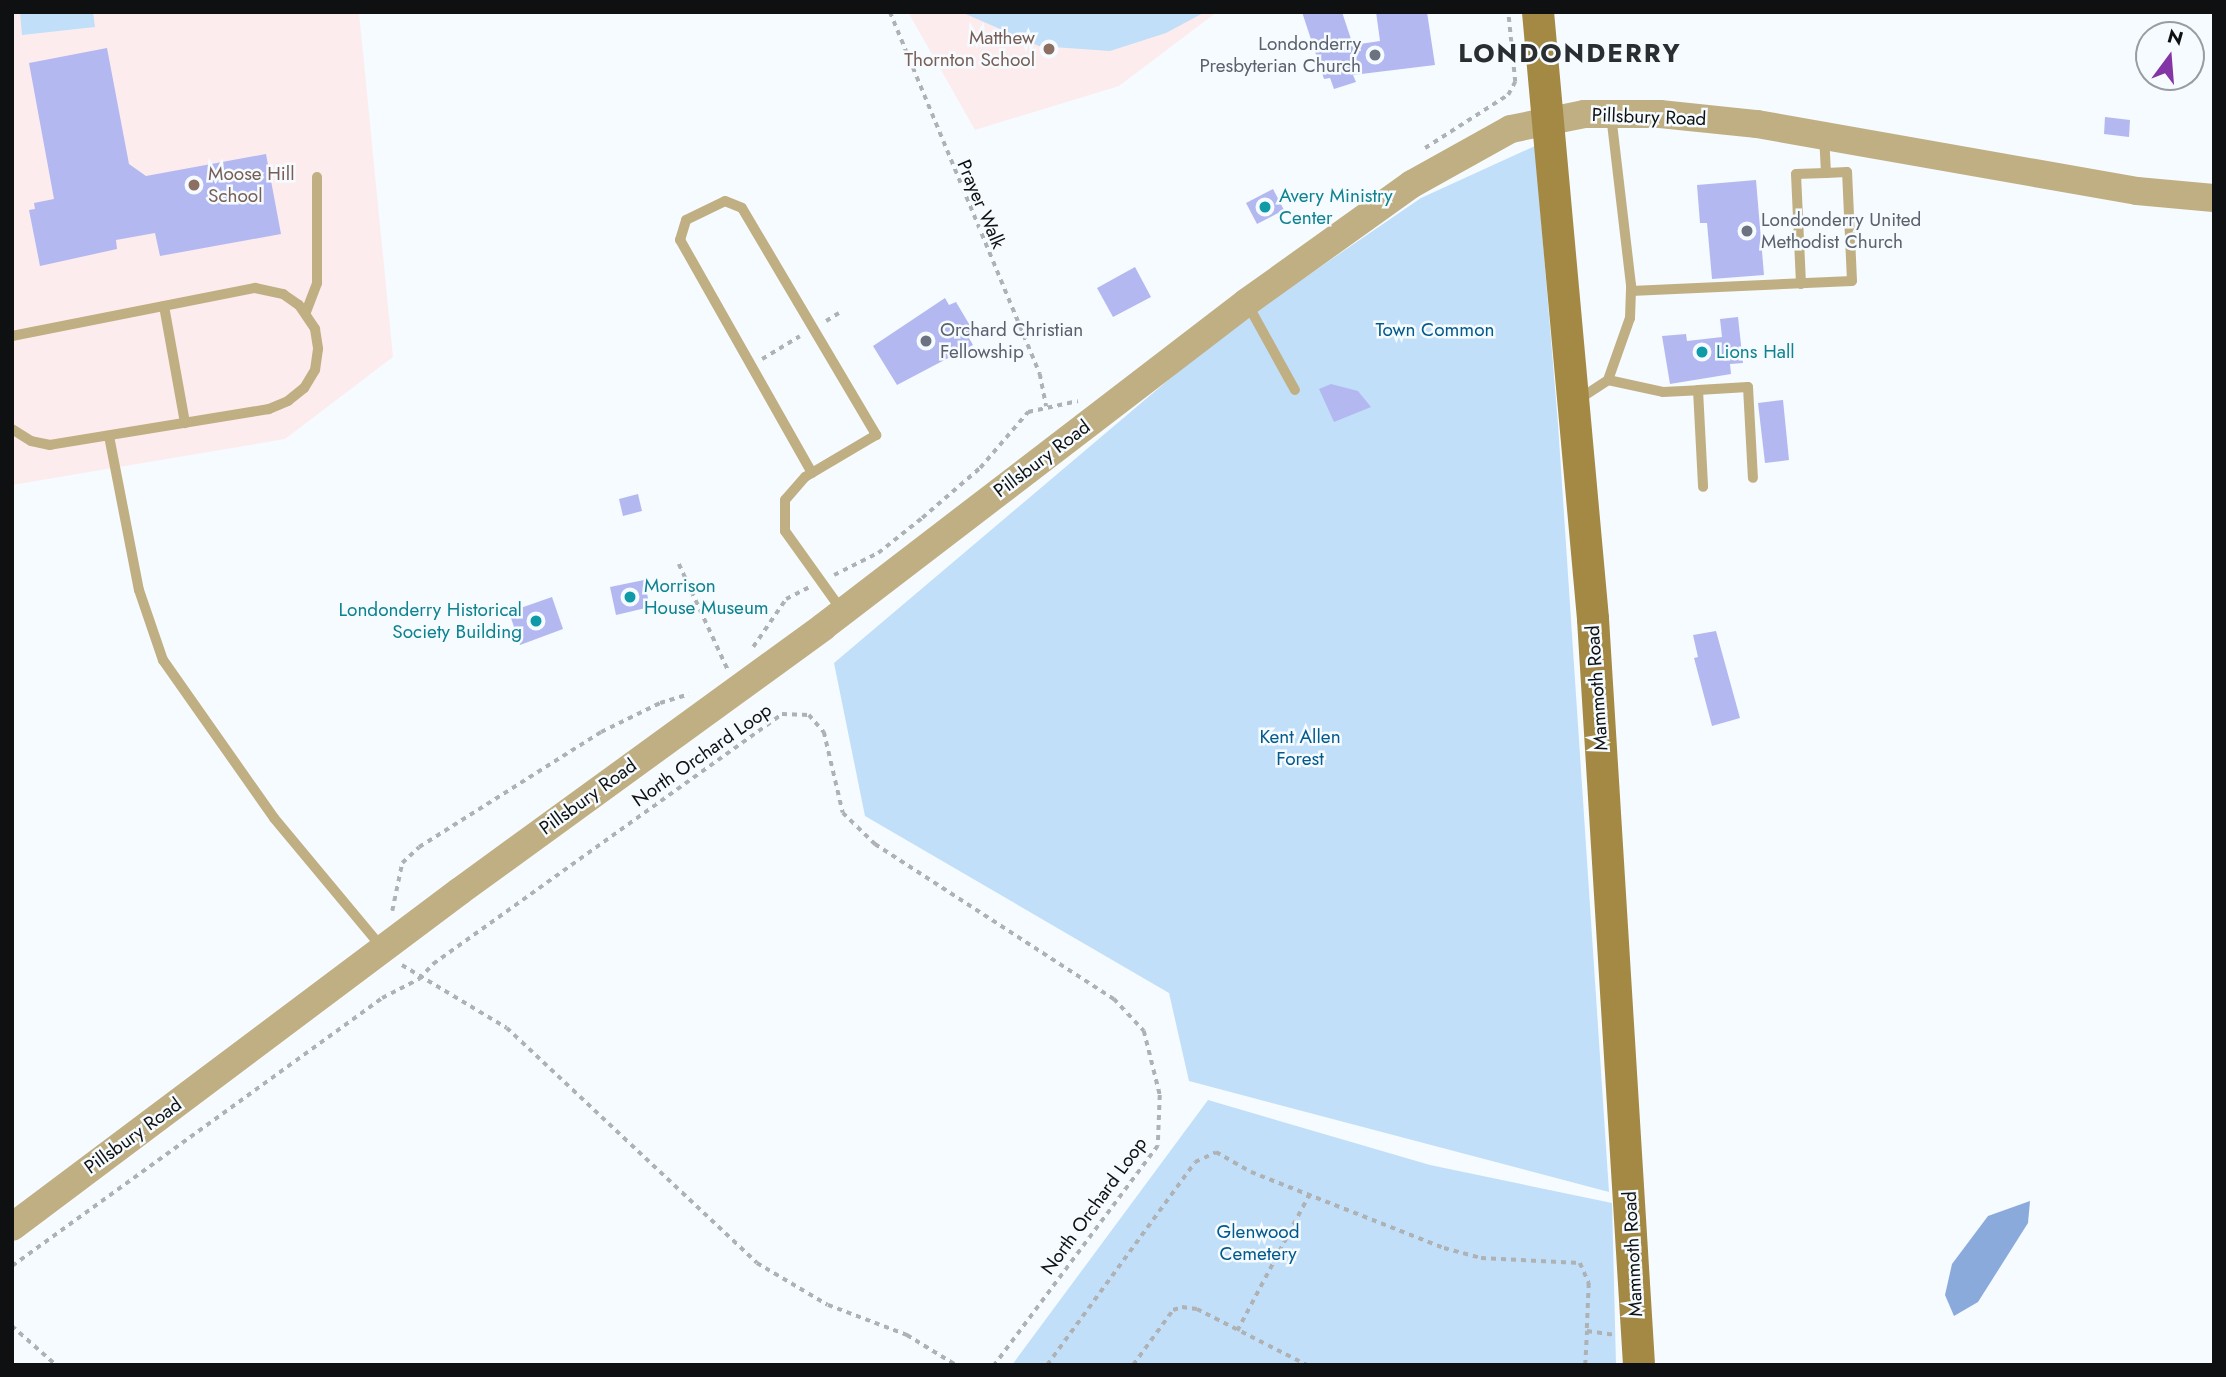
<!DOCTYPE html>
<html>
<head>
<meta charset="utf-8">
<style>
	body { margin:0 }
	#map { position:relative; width:2226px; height:1377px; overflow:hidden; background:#f6fbff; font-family:Jost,sans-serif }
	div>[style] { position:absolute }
	.education>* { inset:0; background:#fcecee }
	.green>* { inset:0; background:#c1dff8 }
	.water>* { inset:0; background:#8baadc }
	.building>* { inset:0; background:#b4b8f1 }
	.path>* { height:3.5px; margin-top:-1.75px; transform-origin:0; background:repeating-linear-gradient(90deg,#afb2b5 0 5px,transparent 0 10px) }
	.service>* { height:10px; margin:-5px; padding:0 5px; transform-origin:5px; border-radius:5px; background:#c0af82 }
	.tertiary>* { height:28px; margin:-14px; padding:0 14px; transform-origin:14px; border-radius:14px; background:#c0af82 }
	.secondary>* { height:32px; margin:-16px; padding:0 16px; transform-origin:16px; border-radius:16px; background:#a38943 }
	.dots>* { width:19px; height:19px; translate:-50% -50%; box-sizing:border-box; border:4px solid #f6fbff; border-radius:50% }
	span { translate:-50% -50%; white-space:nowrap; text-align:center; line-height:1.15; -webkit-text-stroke:5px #f6fbff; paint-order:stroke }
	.education-label { font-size:19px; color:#785e54 }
	.right { translate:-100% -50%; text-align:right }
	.left { translate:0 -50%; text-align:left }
	.worship-label { font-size:19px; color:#5b616d }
	.street-label { font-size:19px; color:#0f1011 }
	.culture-label { font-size:19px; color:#0d838f }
	.park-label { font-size:19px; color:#02598c }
	.district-label { font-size:26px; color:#2b2e31; font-weight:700; letter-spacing:2px }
	.frame { position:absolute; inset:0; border:14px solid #0f1011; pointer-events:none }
	.north { position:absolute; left:2135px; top:21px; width:70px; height:70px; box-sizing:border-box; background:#f6fbff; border:2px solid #9a9da0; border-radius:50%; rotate:16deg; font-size:19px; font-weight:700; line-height:28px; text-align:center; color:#0f1011 }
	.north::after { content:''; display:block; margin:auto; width:24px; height:32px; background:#8435a5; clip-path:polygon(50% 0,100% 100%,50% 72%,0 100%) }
</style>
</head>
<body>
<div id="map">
	<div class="education">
		<div style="clip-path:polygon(12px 12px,359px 12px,393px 357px,285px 439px,12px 485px)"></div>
		<div style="clip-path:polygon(908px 12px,1217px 12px,1119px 86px,975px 130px)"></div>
	</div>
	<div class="green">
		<div style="clip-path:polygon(20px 12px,93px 12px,95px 27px,22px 35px)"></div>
		<div style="clip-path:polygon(961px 12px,1205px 12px,1166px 33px,1110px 51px,1039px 46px)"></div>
		<div style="clip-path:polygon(1535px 146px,1558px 424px,1609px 1192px,1189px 1081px,1169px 993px,865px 816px,834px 663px,1225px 332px,1421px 198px)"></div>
		<div style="clip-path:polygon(1208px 1100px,1430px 1165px,1612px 1203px,1616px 1365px,1012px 1365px)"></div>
	</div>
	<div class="water">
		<div style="clip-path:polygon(2030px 1201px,2028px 1223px,1978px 1302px,1954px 1316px,1945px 1295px,1952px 1264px,1988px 1216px)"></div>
	</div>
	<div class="building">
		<div style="clip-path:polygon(1302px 12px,1342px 12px,1353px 45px,1380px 41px,1376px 12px,1427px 12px,1435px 65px,1353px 75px,1356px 82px,1334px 89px,1330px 78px,1324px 79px)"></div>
		<div style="clip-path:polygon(107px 48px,129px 164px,146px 176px,266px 154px,281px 234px,160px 256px,155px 233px,116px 240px,117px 249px,40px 266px,29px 210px,35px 209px,34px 203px,54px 199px,29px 63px)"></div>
		<div style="clip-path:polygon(2105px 117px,2130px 120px,2129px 137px,2104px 134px)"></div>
		<div style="clip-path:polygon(1756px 180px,1764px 275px,1712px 279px,1707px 223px,1700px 223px,1697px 185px)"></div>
		<div style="clip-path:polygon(1273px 189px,1284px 210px,1257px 224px,1246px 203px)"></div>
		<div style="clip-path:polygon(1135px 267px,1151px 297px,1113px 317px,1097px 288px)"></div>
		<div style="clip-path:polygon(945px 298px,949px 305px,956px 302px,975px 334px,969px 338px,973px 345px,897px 385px,873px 346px)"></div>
		<div style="clip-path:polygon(1738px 317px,1743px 363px,1730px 364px,1731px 374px,1670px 384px,1662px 336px,1686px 334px,1687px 341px,1722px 337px,1720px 319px)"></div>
		<div style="clip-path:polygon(1331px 384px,1358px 391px,1371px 407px,1334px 422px,1319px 389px)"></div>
		<div style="clip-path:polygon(1783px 400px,1789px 460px,1765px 463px,1758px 403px)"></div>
		<div style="clip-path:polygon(638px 494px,642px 511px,623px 516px,619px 499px)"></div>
		<div style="clip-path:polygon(644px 580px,650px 607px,616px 615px,610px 587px)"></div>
		<div style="clip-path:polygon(552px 597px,563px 629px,520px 645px,509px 612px)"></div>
		<div style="clip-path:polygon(1716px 631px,1740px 718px,1712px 726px,1694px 658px,1698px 657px,1693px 635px)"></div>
	</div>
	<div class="path">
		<div style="left:890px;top:12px;width:392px;rotate:67.5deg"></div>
		<div style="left:1040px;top:374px;width:33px;rotate:79deg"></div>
		<div style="left:1425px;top:148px;width:98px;rotate:-32.6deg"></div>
		<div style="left:1508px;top:95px;width:15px;rotate:-62deg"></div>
		<div style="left:1515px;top:82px;width:70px;rotate:-95.7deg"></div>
		<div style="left:826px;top:321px;width:15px;rotate:-32deg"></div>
		<div style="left:762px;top:359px;width:44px;rotate:-31.2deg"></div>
		<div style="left:679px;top:564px;width:117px;rotate:65.2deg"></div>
		<div style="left:834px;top:575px;width:49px;rotate:-26.6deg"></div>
		<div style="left:878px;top:553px;width:56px;rotate:-38.5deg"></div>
		<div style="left:922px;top:518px;width:77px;rotate:-40.8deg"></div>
		<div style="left:980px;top:468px;width:74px;rotate:-49.4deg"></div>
		<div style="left:1028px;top:412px;width:51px;rotate:-12.4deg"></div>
		<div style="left:753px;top:647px;width:58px;rotate:-55.5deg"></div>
		<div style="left:786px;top:599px;width:25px;rotate:-27deg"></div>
		<div style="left:392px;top:911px;width:49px;rotate:-78.2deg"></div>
		<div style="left:402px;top:863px;width:23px;rotate:-43deg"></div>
		<div style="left:419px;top:847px;width:215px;rotate:-32.3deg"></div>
		<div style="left:601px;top:732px;width:66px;rotate:-26.2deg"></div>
		<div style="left:660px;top:703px;width:30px;rotate:-17deg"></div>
		<div style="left:402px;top:965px;width:122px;rotate:31deg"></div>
		<div style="left:507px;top:1028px;width:343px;rotate:43.2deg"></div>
		<div style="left:757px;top:1263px;width:82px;rotate:30.6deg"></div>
		<div style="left:828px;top:1305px;width:85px;rotate:20.8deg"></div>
		<div style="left:907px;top:1335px;width:57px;rotate:31.5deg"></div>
		<div style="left:12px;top:1266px;width:457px;rotate:-35.9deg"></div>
		<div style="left:382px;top:998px;width:42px;rotate:-27.2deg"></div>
		<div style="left:419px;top:979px;width:21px;rotate:-47deg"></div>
		<div style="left:433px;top:964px;width:429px;rotate:-35.6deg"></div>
		<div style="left:782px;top:714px;width:27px;rotate:2deg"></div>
		<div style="left:809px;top:715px;width:23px;rotate:49deg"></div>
		<div style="left:824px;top:732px;width:83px;rotate:76.8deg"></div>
		<div style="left:843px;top:813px;width:45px;rotate:44.1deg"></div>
		<div style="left:875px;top:844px;width:285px;rotate:33deg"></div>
		<div style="left:1114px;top:999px;width:44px;rotate:46.8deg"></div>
		<div style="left:1144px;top:1031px;width:66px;rotate:76deg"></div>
		<div style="left:1160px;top:1095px;width:51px;rotate:92.2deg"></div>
		<div style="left:1158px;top:1146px;width:273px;rotate:126.7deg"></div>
		<div style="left:12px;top:1326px;width:59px;rotate:41.6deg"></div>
		<div style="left:1237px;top:1331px;width:154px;rotate:-62.1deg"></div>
		<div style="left:1047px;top:1365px;width:251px;rotate:-53.9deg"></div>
		<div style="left:1195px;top:1162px;width:23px;rotate:-25deg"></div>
		<div style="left:1216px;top:1152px;width:40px;rotate:29.7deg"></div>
		<div style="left:1251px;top:1172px;width:207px;rotate:21.5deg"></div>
		<div style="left:1444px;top:1248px;width:38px;rotate:15deg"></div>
		<div style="left:1481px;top:1258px;width:99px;rotate:2.9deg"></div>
		<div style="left:1580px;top:1263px;width:22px;rotate:66deg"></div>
		<div style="left:1589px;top:1283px;width:48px;rotate:92.4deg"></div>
		<div style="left:1133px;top:1365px;width:68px;rotate:-54deg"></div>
		<div style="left:1173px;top:1310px;width:9px;rotate:-18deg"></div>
		<div style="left:1182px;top:1307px;width:15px;rotate:8deg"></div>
		<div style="left:1197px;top:1309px;width:123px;rotate:27deg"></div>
		<div style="left:1585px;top:1365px;width:34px;rotate:-87deg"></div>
		<div style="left:1587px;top:1331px;width:27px;rotate:8deg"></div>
	</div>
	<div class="service">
		<div style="left:1801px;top:284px;width:110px;rotate:-92.6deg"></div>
		<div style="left:1796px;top:174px;width:30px;rotate:-2deg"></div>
		<div style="left:1631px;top:291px;width:221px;rotate:-2.6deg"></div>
		<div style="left:1852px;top:281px;width:109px;rotate:-92.6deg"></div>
		<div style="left:1847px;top:172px;width:21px;rotate:177deg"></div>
		<div style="left:1826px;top:173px;width:36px;rotate:-93deg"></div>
		<div style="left:1248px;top:305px;width:97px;rotate:61.1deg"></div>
		<div style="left:164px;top:306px;width:119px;rotate:79.8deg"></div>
		<div style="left:306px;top:312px;width:31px;rotate:-69deg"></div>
		<div style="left:317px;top:283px;width:106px;rotate:-90deg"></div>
		<div style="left:12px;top:336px;width:248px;rotate:-11.2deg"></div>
		<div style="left:255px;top:288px;width:29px;rotate:12deg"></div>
		<div style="left:283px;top:294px;width:19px;rotate:35deg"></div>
		<div style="left:299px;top:305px;width:29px;rotate:56deg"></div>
		<div style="left:315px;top:329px;width:20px;rotate:81deg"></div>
		<div style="left:318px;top:349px;width:21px;rotate:98deg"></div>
		<div style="left:315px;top:370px;width:21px;rotate:121deg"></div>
		<div style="left:304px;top:388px;width:21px;rotate:141deg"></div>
		<div style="left:288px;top:401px;width:21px;rotate:157deg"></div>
		<div style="left:269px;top:409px;width:222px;rotate:170.7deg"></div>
		<div style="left:50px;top:445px;width:19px;rotate:-168deg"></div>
		<div style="left:31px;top:441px;width:22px;rotate:-148deg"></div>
		<div style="left:1608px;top:380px;width:56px;rotate:12.3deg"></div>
		<div style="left:1663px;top:392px;width:35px;rotate:-3deg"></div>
		<div style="left:1698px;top:390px;width:97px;rotate:87deg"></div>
		<div style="left:1698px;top:390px;width:50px;rotate:-3.4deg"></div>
		<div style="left:1748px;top:387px;width:91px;rotate:86.9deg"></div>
		<div style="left:1576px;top:401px;width:38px;rotate:-33deg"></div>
		<div style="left:1608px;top:380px;width:66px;rotate:-70.5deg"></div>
		<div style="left:1630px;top:318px;width:33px;rotate:-88deg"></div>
		<div style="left:1631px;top:285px;width:171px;rotate:-96.7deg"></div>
		<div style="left:109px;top:436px;width:157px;rotate:79deg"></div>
		<div style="left:139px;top:590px;width:74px;rotate:71.1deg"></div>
		<div style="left:163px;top:660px;width:193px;rotate:54.9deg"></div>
		<div style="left:274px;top:818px;width:170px;rotate:50.2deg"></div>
		<div style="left:812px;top:473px;width:268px;rotate:-119.5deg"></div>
		<div style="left:680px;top:240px;width:21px;rotate:-73deg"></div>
		<div style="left:686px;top:220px;width:43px;rotate:-26deg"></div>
		<div style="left:725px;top:201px;width:18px;rotate:22deg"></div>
		<div style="left:742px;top:208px;width:264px;rotate:59.4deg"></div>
		<div style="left:876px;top:435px;width:82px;rotate:149.4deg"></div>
		<div style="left:805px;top:477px;width:30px;rotate:131deg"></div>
		<div style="left:785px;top:500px;width:31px;rotate:90deg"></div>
		<div style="left:785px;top:531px;width:100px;rotate:54.4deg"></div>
	</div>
	<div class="tertiary">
		<div style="left:12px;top:1227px;width:560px;rotate:-36.87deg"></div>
		<div style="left:460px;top:891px;width:449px;rotate:-36deg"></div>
		<div style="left:823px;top:627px;width:534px;rotate:-37.47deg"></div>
		<div style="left:1247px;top:302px;width:203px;rotate:-35.6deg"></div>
		<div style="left:1412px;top:184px;width:113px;rotate:-29.1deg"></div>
		<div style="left:1511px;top:129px;width:75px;rotate:-11.6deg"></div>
		<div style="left:1584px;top:114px;width:76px"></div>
		<div style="left:1660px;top:114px;width:98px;rotate:5.9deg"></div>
		<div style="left:1757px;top:124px;width:386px;rotate:10deg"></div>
		<div style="left:2137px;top:191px;width:77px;rotate:5.2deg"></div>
	</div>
	<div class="secondary">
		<div style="left:1538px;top:12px;width:609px;rotate:84.82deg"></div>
		<div style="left:1593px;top:619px;width:747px;rotate:86.47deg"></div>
	</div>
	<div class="dots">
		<div style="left:1049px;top:49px;background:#8d6e63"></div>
		<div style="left:1375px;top:55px;background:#6b7280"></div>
		<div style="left:194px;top:185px;background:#8d6e63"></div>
		<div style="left:1265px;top:207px;background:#0f9aa8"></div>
		<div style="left:1747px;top:231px;background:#6b7280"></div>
		<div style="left:926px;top:341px;background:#6b7280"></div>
		<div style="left:1702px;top:352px;background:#0f9aa8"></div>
		<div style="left:630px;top:597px;background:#0f9aa8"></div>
		<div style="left:536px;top:621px;background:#0f9aa8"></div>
	</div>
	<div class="education-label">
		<span class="right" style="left:1035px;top:49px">Matthew<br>Thornton School</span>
		<span class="left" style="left:208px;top:185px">Moose Hill<br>School</span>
	</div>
	<div class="worship-label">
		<span class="right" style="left:1361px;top:55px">Londonderry<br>Presbyterian Church</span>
		<span class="left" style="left:1761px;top:231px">Londonderry United<br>Methodist Church</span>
		<span class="left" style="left:940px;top:341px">Orchard Christian<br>Fellowship</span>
	</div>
	<div class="street-label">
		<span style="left:1649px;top:117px;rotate:2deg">Pillsbury Road</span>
		<span style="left:981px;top:204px;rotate:67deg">Prayer Walk</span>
		<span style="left:1042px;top:459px;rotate:-37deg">Pillsbury Road</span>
		<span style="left:1597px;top:688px;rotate:-94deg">Mammoth Road</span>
		<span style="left:702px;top:755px;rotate:-35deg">North Orchard Loop</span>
		<span style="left:588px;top:797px;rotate:-36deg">Pillsbury Road</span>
		<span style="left:133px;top:1136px;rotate:-36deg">Pillsbury Road</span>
		<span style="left:1094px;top:1206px;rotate:-54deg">North Orchard Loop</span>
		<span style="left:1633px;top:1254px;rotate:-93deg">Mammoth Road</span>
	</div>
	<div class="culture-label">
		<span class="left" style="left:1279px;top:207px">Avery Ministry<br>Center</span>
		<span class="left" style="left:1716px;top:352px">Lions Hall</span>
		<span class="left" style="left:644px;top:597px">Morrison<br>House Museum</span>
		<span class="right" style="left:522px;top:621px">Londonderry Historical<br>Society Building</span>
	</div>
	<div class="park-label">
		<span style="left:1435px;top:330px">Town Common</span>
		<span style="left:1300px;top:748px">Kent Allen<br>Forest</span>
		<span style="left:1258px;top:1243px">Glenwood<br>Cemetery</span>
	</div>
	<div class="district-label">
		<span style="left:1570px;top:54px">LONDONDERRY</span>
	</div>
	<div class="frame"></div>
	<div class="north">N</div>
</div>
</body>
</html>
